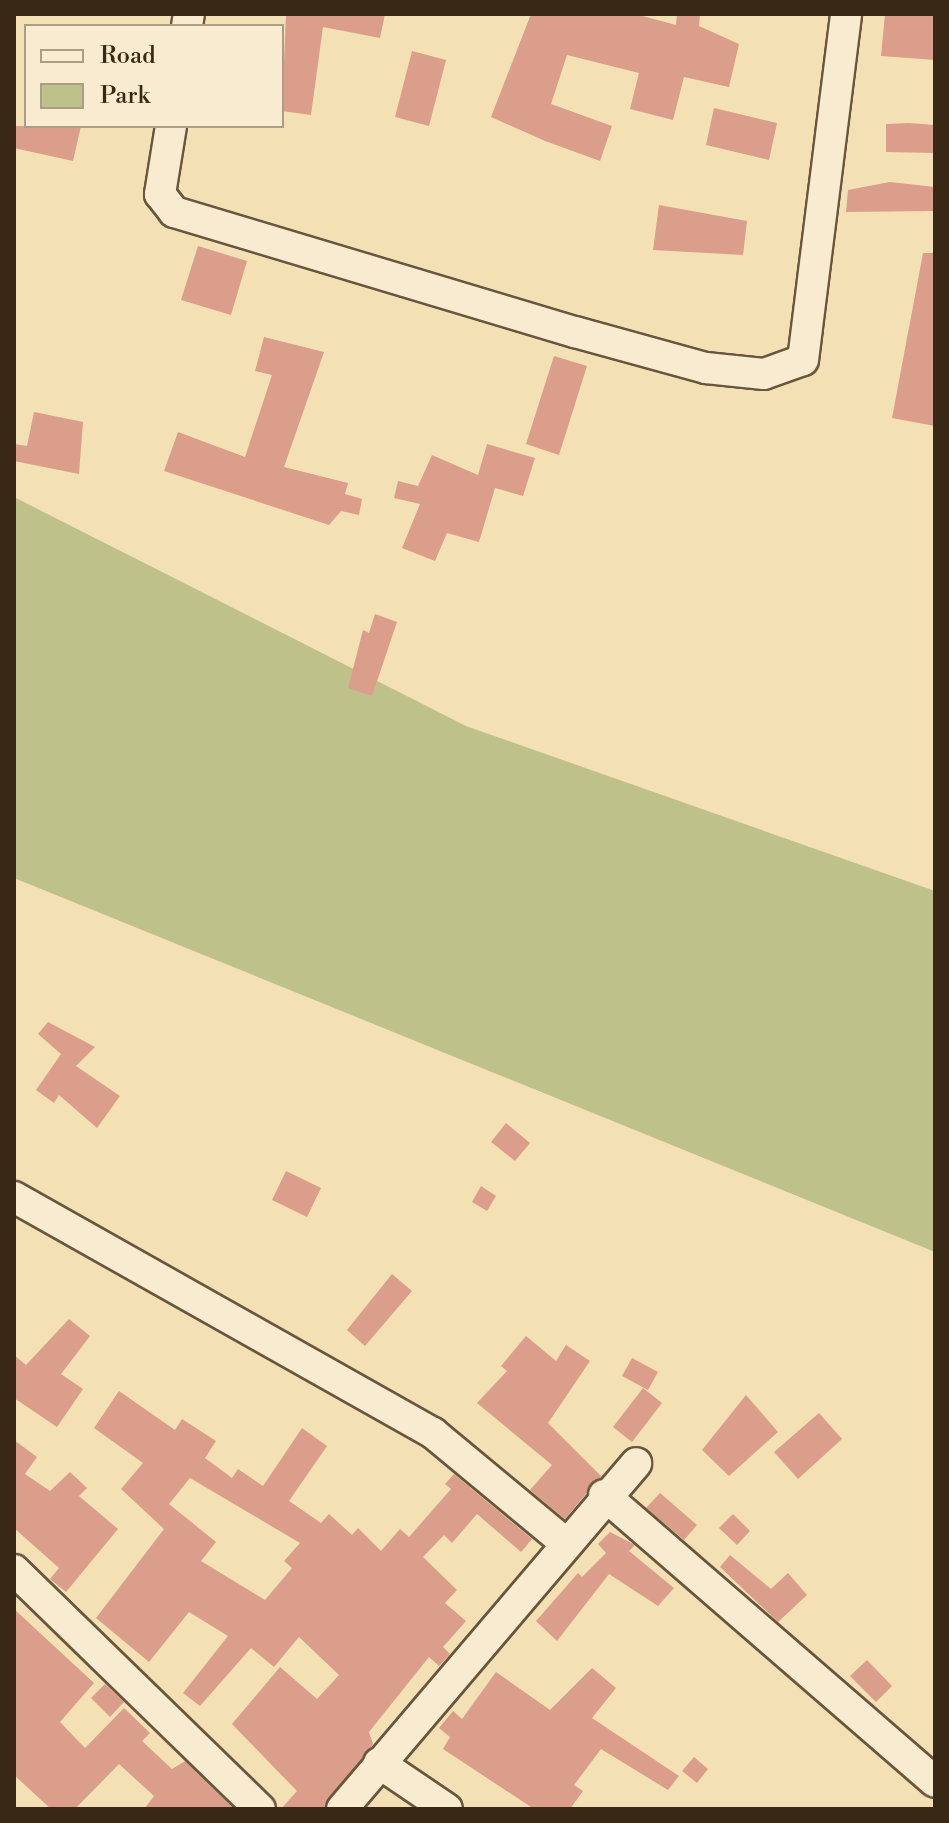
<!DOCTYPE html>
<html>
<head>
<meta charset="utf-8">
<style>
	body { margin:0 }
	#map { position:relative; width:949px; height:1823px; overflow:hidden; background:#f4e0b5; font-family:"Libre Bodoni",serif }
	div>[style] { position:absolute }
	.green>* { inset:0; background:#bfc18b }
	.building>* { inset:0; background:#da9e8a }
	.roads { filter:drop-shadow(2px 0 #68563d) drop-shadow(-2px 0 #68563d) drop-shadow(0 2px #68563d) drop-shadow(0 -2px #68563d) }
	.minor>* { height:30px; margin:-15px; padding:0 15px; transform-origin:15px; border-radius:15px; background:#f8ebcf }
	span { translate:-50% -50%; white-space:nowrap; text-align:center; line-height:1.15; -webkit-text-stroke:8px #f8ebcf; paint-order:stroke }
	.frame { position:absolute; inset:0; border:16px solid #392815; pointer-events:none }
	.legend { position:absolute; left:24px; top:24px; width:260px; height:104px; box-sizing:border-box; background:#f8ebcf; border:2px solid #ac9d85; margin:0; padding:10px 14px; list-style:none; font-size:24px; color:#392815 }
	.legend li { display:flex; align-items:center; gap:16px; height:40px }
	.legend b { width:40px; border:2px solid #ac9d85 }
</style>
</head>
<body>
<div id="map">
	<div class="green">
		<div style="clip-path:polygon(14px 497px,466px 726px,935px 891px,935px 1252px,14px 878px)"></div>
	</div>
	<div class="building">
		<div style="clip-path:polygon(286px 14px,385px 14px,380px 38px,323px 27px,311px 115px,282px 111px)"></div>
		<div style="clip-path:polygon(531px 14px,635px 14px,676px 25px,677px 14px,700px 14px,699px 26px,739px 44px,729px 87px,684px 77px,673px 120px,630px 109px,639px 73px,567px 55px,551px 104px,612px 126px,600px 161px,545px 141px,491px 117px)"></div>
		<div style="clip-path:polygon(885px 14px,935px 16px,935px 60px,881px 56px)"></div>
		<div style="clip-path:polygon(412px 51px,446px 60px,429px 126px,395px 117px)"></div>
		<div style="clip-path:polygon(714px 108px,777px 123px,769px 160px,706px 145px)"></div>
		<div style="clip-path:polygon(909px 123px,935px 125px,935px 153px,886px 152px,886px 124px)"></div>
		<div style="clip-path:polygon(14px 126px,81px 126px,73px 161px,14px 148px)"></div>
		<div style="clip-path:polygon(890px 182px,935px 187px,935px 211px,846px 212px,848px 190px)"></div>
		<div style="clip-path:polygon(659px 205px,747px 221px,743px 255px,653px 250px)"></div>
		<div style="clip-path:polygon(198px 246px,247px 261px,231px 315px,181px 300px)"></div>
		<div style="clip-path:polygon(923px 253px,935px 253px,935px 426px,892px 418px)"></div>
		<div style="clip-path:polygon(264px 337px,324px 352px,284px 467px,348px 483px,345px 494px,362px 499px,359px 515px,341px 511px,329px 525px,164px 471px,178px 432px,245px 457px,272px 375px,255px 371px)"></div>
		<div style="clip-path:polygon(554px 356px,587px 366px,559px 455px,526px 444px)"></div>
		<div style="clip-path:polygon(34px 412px,83px 422px,79px 474px,14px 461px,14px 444px,27px 446px)"></div>
		<div style="clip-path:polygon(487px 444px,535px 458px,523px 496px,495px 488px,479px 542px,447px 533px,435px 561px,402px 548px,420px 504px,394px 498px,398px 481px,418px 486px,432px 455px,478px 475px)"></div>
		<div style="clip-path:polygon(375px 614px,397px 622px,372px 696px,348px 688px,363px 630px,369px 633px)"></div>
		<div style="clip-path:polygon(48px 1022px,95px 1047px,76px 1066px,120px 1096px,97px 1128px,59px 1095px,54px 1103px,36px 1090px,61px 1054px,38px 1034px)"></div>
		<div style="clip-path:polygon(506px 1123px,530px 1143px,515px 1161px,491px 1142px)"></div>
		<div style="clip-path:polygon(286px 1171px,321px 1188px,307px 1217px,272px 1200px)"></div>
		<div style="clip-path:polygon(481px 1186px,496px 1196px,487px 1211px,472px 1202px)"></div>
		<div style="clip-path:polygon(392px 1274px,412px 1291px,365px 1346px,347px 1330px)"></div>
		<div style="clip-path:polygon(69px 1319px,90px 1336px,61px 1374px,83px 1389px,57px 1427px,14px 1398px,14px 1355px,26px 1365px)"></div>
		<div style="clip-path:polygon(526px 1336px,556px 1361px,566px 1345px,590px 1361px,548px 1423px,601px 1476px,565px 1519px,530px 1490px,552px 1465px,477px 1403px,507px 1371px,501px 1366px)"></div>
		<div style="clip-path:polygon(632px 1358px,658px 1372px,648px 1390px,622px 1376px)"></div>
		<div style="clip-path:polygon(643px 1388px,662px 1403px,632px 1442px,613px 1427px)"></div>
		<div style="clip-path:polygon(evenodd,119px 1391px,175px 1430px,182px 1419px,216px 1441px,205px 1458px,232px 1478px,238px 1469px,263px 1486px,302px 1428px,327px 1446px,289px 1501px,321px 1523px,329px 1514px,352px 1535px,358px 1528px,381px 1551px,400px 1529px,409px 1537px,451px 1489px,445px 1484px,454px 1474px,532px 1539px,521px 1552px,477px 1514px,452px 1543px,444px 1535px,423px 1557px,457px 1590px,445px 1603px,466px 1621px,443px 1647px,450px 1654px,439px 1666px,429px 1657px,369px 1732px,373px 1744px,323px 1809px,281px 1809px,297px 1791px,232px 1724px,280px 1667px,317px 1699px,339px 1675px,299px 1637px,274px 1667px,251px 1648px,200px 1706px,183px 1693px,228px 1636px,189px 1612px,149px 1662px,96px 1618px,164px 1529px,121px 1489px,143px 1463px,94px 1428px,119px 1391px,190px 1478px,300px 1543px,284px 1561px,292px 1568px,265px 1600px,201px 1561px,216px 1542px,169px 1504px,190px 1478px)"></div>
		<div style="clip-path:polygon(746px 1395px,778px 1432px,729px 1476px,702px 1450px)"></div>
		<div style="clip-path:polygon(819px 1413px,842px 1439px,798px 1479px,774px 1452px)"></div>
		<div style="clip-path:polygon(14px 1440px,37px 1457px,25px 1474px,50px 1491px,70px 1472px,87px 1488px,79px 1496px,118px 1529px,66px 1592px,50px 1579px,59px 1568px,14px 1528px)"></div>
		<div style="clip-path:polygon(660px 1493px,697px 1525px,684px 1540px,646px 1508px)"></div>
		<div style="clip-path:polygon(733px 1514px,750px 1531px,737px 1545px,719px 1528px)"></div>
		<div style="clip-path:polygon(610px 1532px,635px 1545px,629px 1551px,674px 1588px,658px 1606px,609px 1574px,557px 1641px,536px 1621px,578px 1573px,582px 1577px,606px 1553px,598px 1544px)"></div>
		<div style="clip-path:polygon(730px 1555px,771px 1589px,788px 1573px,807px 1595px,778px 1622px,720px 1567px)"></div>
		<div style="clip-path:polygon(14px 1609px,94px 1683px,60px 1722px,85px 1748px,124px 1708px,150px 1733px,142px 1741px,172px 1769px,185px 1761px,234px 1809px,144px 1809px,154px 1796px,119px 1764px,75px 1809px,51px 1809px,14px 1775px)"></div>
		<div style="clip-path:polygon(867px 1660px,892px 1686px,876px 1702px,850px 1676px)"></div>
		<div style="clip-path:polygon(592px 1668px,616px 1688px,592px 1718px,679px 1776px,668px 1790px,601px 1749px,574px 1785px,583px 1791px,570px 1809px,534px 1809px,443px 1749px,450px 1737px,439px 1728px,453px 1711px,462px 1719px,496px 1672px,550px 1710px)"></div>
		<div style="clip-path:polygon(105px 1684px,124px 1702px,110px 1717px,91px 1698px)"></div>
		<div style="clip-path:polygon(694px 1757px,708px 1769px,697px 1783px,682px 1771px)"></div>
	</div>
	<div class="roads">
		<div class="minor">
			<div style="left:187px;top:26px;width:12px;rotate:-81deg"></div>
			<div style="left:171px;top:126px;width:69px;rotate:99.2deg"></div>
			<div style="left:160px;top:194px;width:23px;rotate:52deg"></div>
			<div style="left:174px;top:212px;width:419px;rotate:16.7deg"></div>
			<div style="left:575px;top:332px;width:136px;rotate:15.4deg"></div>
			<div style="left:706px;top:368px;width:58px;rotate:5.9deg"></div>
			<div style="left:764px;top:374px;width:41px;rotate:-19.7deg"></div>
			<div style="left:803px;top:360px;width:349px;rotate:-82.9deg"></div>
			<div style="left:14px;top:1197px;width:481px;rotate:29.4deg"></div>
			<div style="left:433px;top:1433px;width:169px;rotate:39.7deg"></div>
			<div style="left:604px;top:1495px;width:438px;rotate:40.9deg"></div>
			<div style="left:14px;top:1570px;width:343px;rotate:44.2deg"></div>
			<div style="left:379px;top:1763px;width:82px;rotate:34.1deg"></div>
			<div style="left:342px;top:1809px;width:454px;rotate:-49.6deg"></div>
		</div>
	</div>
	<div class="frame"></div>
	<ul class="legend">
	<li><b style="height:10px;background:#f8ebcf"></b>Road</li>
	<li><b style="height:22px;background:#bfc18b"></b>Park</li>
	</ul>
</div>
</body>
</html>
